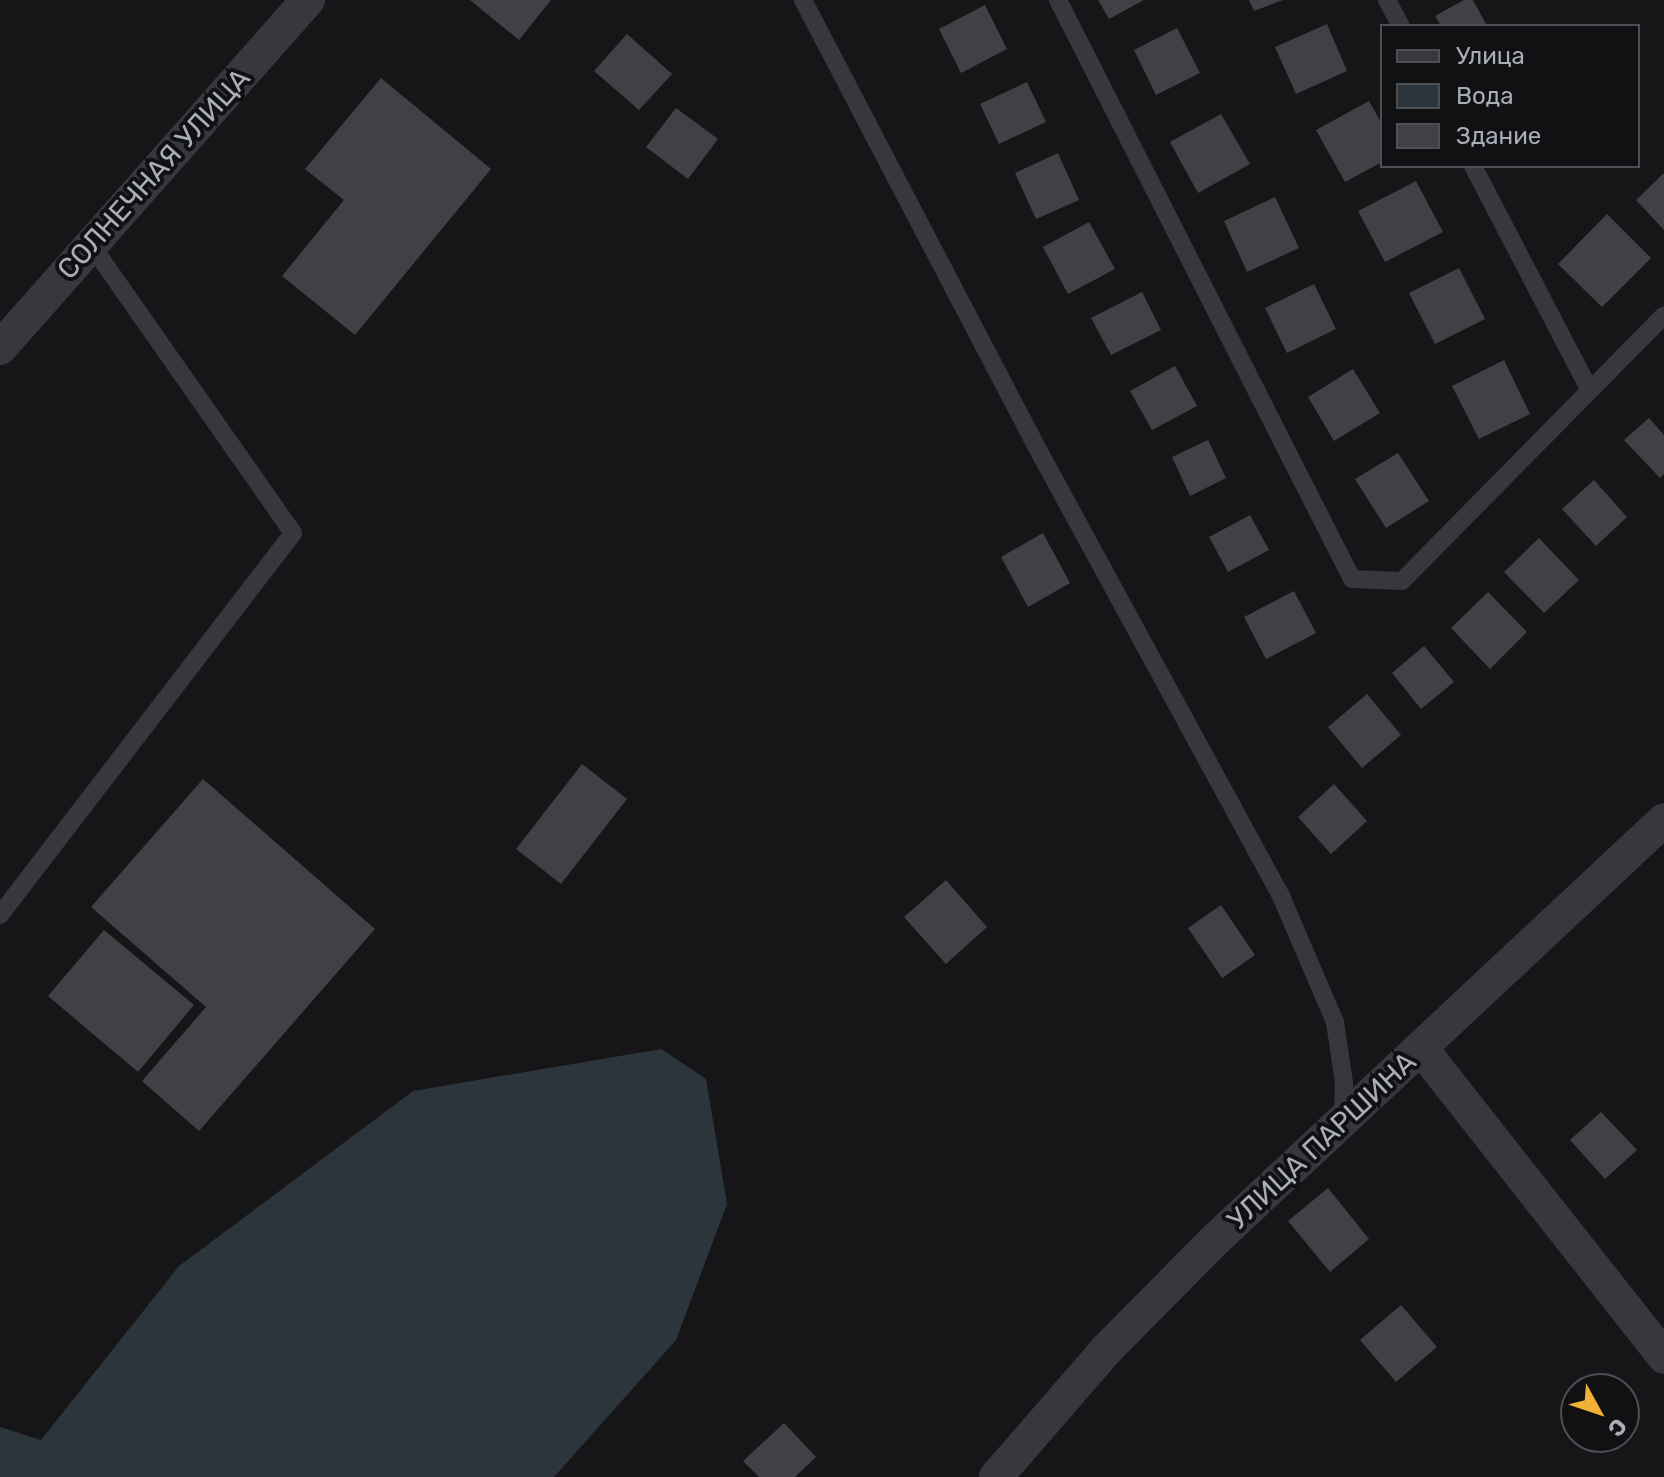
<!DOCTYPE html>
<html>
<head>
<meta charset="utf-8">
<style>
	body { margin:0 }
	#map { position:relative; width:1664px; height:1477px; overflow:hidden; background:#161618; font-family:Rubik,sans-serif }
	div>[style] { position:absolute }
	.water>* { inset:0; background:#2c353c }
	.building>* { inset:0; background:#404145 }
	.lane>* { height:18px; margin:-9px; padding:0 9px; transform-origin:9px; border-radius:9px; background:#37383d }
	.street>* { height:34px; margin:-17px; padding:0 17px; transform-origin:17px; border-radius:17px; background:#37383d }
	span { translate:-50% -50%; white-space:nowrap; text-align:center; line-height:1.15; -webkit-text-stroke:8px #111113; paint-order:stroke }
	.street-label { font-size:28px; color:#a8adb8 }
	.legend { position:absolute; left:1380px; top:24px; width:260px; height:144px; box-sizing:border-box; background:#111113; border:2px solid #4d4f55; margin:0; padding:10px 14px; list-style:none; font-size:24px; color:#a8adb8 }
	.legend li { display:flex; align-items:center; gap:16px; height:40px }
	.legend b { width:40px; border:2px solid #4d4f55 }
	.north { position:absolute; left:1560px; top:1373px; width:80px; height:80px; box-sizing:border-box; background:#111113; border:2px solid #4d4f55; border-radius:50%; rotate:130deg; font-size:22px; font-weight:700; line-height:32px; text-align:center; color:#a8adb8 }
	.north::after { content:''; display:block; margin:auto; width:28px; height:36px; background:#f2b134; clip-path:polygon(50% 0,100% 100%,50% 72%,0 100%) }
</style>
</head>
<body>
<div id="map">
	<div class="water">
		<div style="clip-path:polygon(661px 1049px,706px 1079px,727px 1204px,676px 1340px,554px 1477px,0 1477px,0 1427px,41px 1440px,179px 1266px,413px 1091px)"></div>
	</div>
	<div class="building">
		<div style="clip-path:polygon(470px 0,551px 0,519px 40px)"></div>
		<div style="clip-path:polygon(1098px 0,1144px 0,1109px 19px)"></div>
		<div style="clip-path:polygon(1249px 0,1283px 0,1254px 11px)"></div>
		<div style="clip-path:polygon(1464px 0,1473px 0,1487px 26px,1441px 26px,1435px 16px)"></div>
		<div style="clip-path:polygon(985px 5px,1007px 49px,961px 73px,939px 29px)"></div>
		<div style="clip-path:polygon(1327px 24px,1347px 71px,1296px 94px,1275px 47px)"></div>
		<div style="clip-path:polygon(1177px 28px,1200px 73px,1156px 95px,1134px 50px)"></div>
		<div style="clip-path:polygon(627px 34px,672px 74px,639px 110px,594px 71px)"></div>
		<div style="clip-path:polygon(381px 78px,491px 169px,355px 335px,282px 276px,344px 200px,305px 169px)"></div>
		<div style="clip-path:polygon(1027px 82px,1046px 122px,999px 144px,980px 104px)"></div>
		<div style="clip-path:polygon(1369px 101px,1382px 124px,1382px 162px,1345px 182px,1316px 130px)"></div>
		<div style="clip-path:polygon(676px 108px,718px 139px,688px 179px,646px 147px)"></div>
		<div style="clip-path:polygon(1221px 114px,1250px 164px,1198px 193px,1170px 142px)"></div>
		<div style="clip-path:polygon(1058px 153px,1079px 200px,1036px 219px,1015px 173px)"></div>
		<div style="clip-path:polygon(1664px 173px,1664px 230px,1636px 200px)"></div>
		<div style="clip-path:polygon(1416px 181px,1443px 232px,1385px 262px,1358px 211px)"></div>
		<div style="clip-path:polygon(1275px 197px,1299px 248px,1247px 272px,1224px 221px)"></div>
		<div style="clip-path:polygon(1607px 214px,1651px 258px,1602px 307px,1558px 264px)"></div>
		<div style="clip-path:polygon(1089px 222px,1115px 269px,1068px 294px,1043px 247px)"></div>
		<div style="clip-path:polygon(1459px 268px,1485px 319px,1435px 344px,1409px 293px)"></div>
		<div style="clip-path:polygon(1314px 284px,1336px 329px,1287px 353px,1265px 308px)"></div>
		<div style="clip-path:polygon(1142px 292px,1161px 330px,1111px 355px,1091px 318px)"></div>
		<div style="clip-path:polygon(1504px 360px,1530px 414px,1479px 439px,1452px 386px)"></div>
		<div style="clip-path:polygon(1175px 366px,1197px 406px,1152px 430px,1130px 391px)"></div>
		<div style="clip-path:polygon(1353px 369px,1380px 413px,1334px 441px,1308px 397px)"></div>
		<div style="clip-path:polygon(1649px 418px,1664px 435px,1664px 474px,1660px 478px,1624px 440px)"></div>
		<div style="clip-path:polygon(1208px 440px,1226px 478px,1190px 496px,1172px 457px)"></div>
		<div style="clip-path:polygon(1398px 453px,1429px 501px,1386px 528px,1355px 479px)"></div>
		<div style="clip-path:polygon(1594px 480px,1627px 517px,1596px 546px,1562px 509px)"></div>
		<div style="clip-path:polygon(1250px 515px,1269px 550px,1228px 572px,1209px 537px)"></div>
		<div style="clip-path:polygon(1043px 533px,1070px 583px,1028px 607px,1001px 557px)"></div>
		<div style="clip-path:polygon(1539px 538px,1579px 580px,1544px 613px,1504px 572px)"></div>
		<div style="clip-path:polygon(1294px 591px,1316px 633px,1266px 659px,1244px 617px)"></div>
		<div style="clip-path:polygon(1488px 592px,1527px 632px,1490px 669px,1451px 628px)"></div>
		<div style="clip-path:polygon(1424px 646px,1454px 682px,1421px 709px,1392px 673px)"></div>
		<div style="clip-path:polygon(1367px 694px,1401px 735px,1362px 768px,1328px 727px)"></div>
		<div style="clip-path:polygon(582px 764px,627px 799px,561px 884px,516px 849px)"></div>
		<div style="clip-path:polygon(203px 779px,375px 929px,199px 1131px,142px 1081px,206px 1007px,91px 907px)"></div>
		<div style="clip-path:polygon(1334px 784px,1367px 821px,1331px 854px,1298px 817px)"></div>
		<div style="clip-path:polygon(946px 880px,987px 927px,946px 964px,904px 917px)"></div>
		<div style="clip-path:polygon(1221px 905px,1255px 955px,1222px 978px,1188px 928px)"></div>
		<div style="clip-path:polygon(104px 930px,194px 1005px,138px 1072px,48px 996px)"></div>
		<div style="clip-path:polygon(1601px 1112px,1637px 1150px,1605px 1179px,1570px 1140px)"></div>
		<div style="clip-path:polygon(1328px 1188px,1369px 1239px,1330px 1272px,1288px 1221px)"></div>
		<div style="clip-path:polygon(1401px 1305px,1437px 1347px,1396px 1382px,1360px 1340px)"></div>
		<div style="clip-path:polygon(784px 1423px,816px 1457px,795px 1477px,759px 1477px,743px 1461px)"></div>
	</div>
	<div class="lane">
		<div style="left:803px;top:0;width:501px;rotate:62.41deg"></div>
		<div style="left:1035px;top:444px;width:515px;rotate:61.44deg"></div>
		<div style="left:1281px;top:896px;width:137px;rotate:66.8deg"></div>
		<div style="left:1335px;top:1022px;width:62px;rotate:81.6deg"></div>
		<div style="left:1344px;top:1083px;width:35px;rotate:92deg"></div>
		<div style="left:1058px;top:0;width:649px;rotate:63.08deg"></div>
		<div style="left:1352px;top:579px;width:50px;rotate:2.3deg"></div>
		<div style="left:1402px;top:581px;width:373px;rotate:-45.4deg"></div>
		<div style="left:1387px;top:0;width:30px;rotate:62deg"></div>
		<div style="left:1473px;top:166px;width:251px;rotate:62.5deg"></div>
		<div style="left:0;top:915px;width:481px;rotate:-52.5deg"></div>
		<div style="left:293px;top:533px;width:352px;rotate:-125deg"></div>
	</div>
	<div class="street">
		<div style="left:0;top:348px;width:465px;rotate:-48.5deg"></div>
		<div style="left:1421px;top:1048px;width:393px;rotate:51.8deg"></div>
		<div style="left:996px;top:1477px;width:167px;rotate:-49.1deg"></div>
		<div style="left:1105px;top:1351px;width:158px;rotate:-45.3deg"></div>
		<div style="left:1216px;top:1239px;width:613px;rotate:-43.08deg"></div>
	</div>
	<div class="street-label">
		<span style="left:154px;top:174px;rotate:-48deg">СОЛНЕЧНАЯ УЛИЦА</span>
		<span style="left:1322px;top:1141px;rotate:-43deg">УЛИЦА ПАРШИНА</span>
	</div>
	<ul class="legend">
	<li><b style="height:10px;background:#37383d"></b>Улица</li>
	<li><b style="height:22px;background:#2c353c"></b>Вода</li>
	<li><b style="height:22px;background:#404145"></b>Здание</li>
	</ul>
	<div class="north">С</div>
</div>
</body>
</html>
